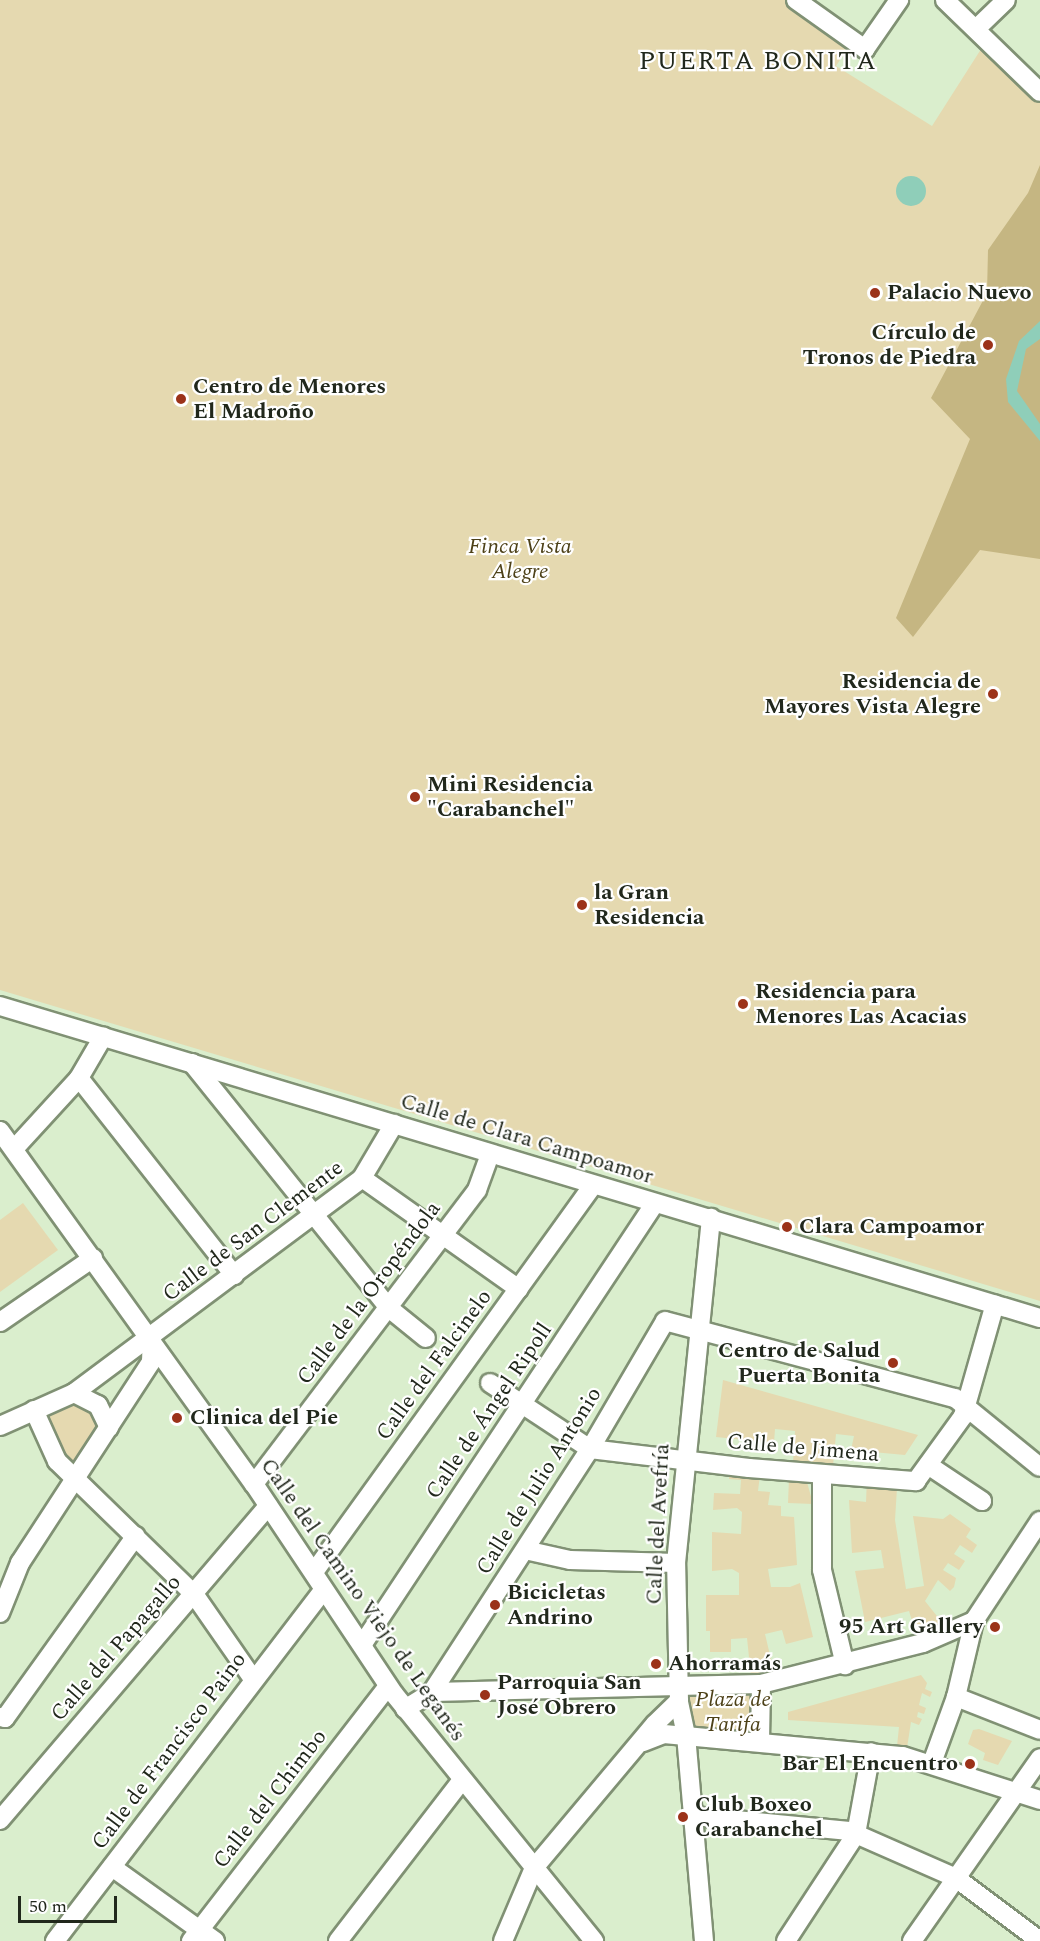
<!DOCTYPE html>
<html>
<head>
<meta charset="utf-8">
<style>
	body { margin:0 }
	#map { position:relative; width:1040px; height:1941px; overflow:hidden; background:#daeecd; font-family:Spectral,serif }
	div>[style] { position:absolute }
	.green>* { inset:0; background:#e5d9b0 }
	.forest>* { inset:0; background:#c5b682 }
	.water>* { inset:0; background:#8fceb9 }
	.round { border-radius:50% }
	.roads { filter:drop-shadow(2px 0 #809174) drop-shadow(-2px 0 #809174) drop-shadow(0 2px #809174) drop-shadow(0 -2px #809174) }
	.minor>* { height:18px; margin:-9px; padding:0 9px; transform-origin:9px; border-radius:9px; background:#fff }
	.dots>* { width:16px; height:16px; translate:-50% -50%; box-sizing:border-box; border:3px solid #fff; border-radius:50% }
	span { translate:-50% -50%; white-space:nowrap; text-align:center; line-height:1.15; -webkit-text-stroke:4.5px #fff; paint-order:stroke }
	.poi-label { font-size:22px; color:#21281c; font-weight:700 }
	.left { translate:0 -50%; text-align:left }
	.right { translate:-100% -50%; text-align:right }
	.park-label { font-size:22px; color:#4d4118; font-style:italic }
	.street-label { font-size:22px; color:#21281c }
	.quarter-label { font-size:26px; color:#21281c; letter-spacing:1.5px }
	.scale { position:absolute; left:18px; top:1896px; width:99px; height:27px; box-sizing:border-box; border:3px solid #21281c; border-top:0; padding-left:8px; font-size:18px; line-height:21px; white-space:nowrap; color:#21281c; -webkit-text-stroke:4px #fff; paint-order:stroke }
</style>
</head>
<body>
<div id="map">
	<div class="green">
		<div style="clip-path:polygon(0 0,787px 0,848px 48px,836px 66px,932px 126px,983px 46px,1040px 102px,1040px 1301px,0 990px)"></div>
		<div style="clip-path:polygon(23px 1203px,58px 1250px,0 1292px,0 1220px)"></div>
		<div style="clip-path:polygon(723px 1380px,918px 1435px,905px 1455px,851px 1450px,854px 1436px,836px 1434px,833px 1466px,793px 1463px,795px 1431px,775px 1429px,774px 1443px,716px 1437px)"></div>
		<div style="clip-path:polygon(74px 1393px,109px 1428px,76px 1478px,34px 1410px)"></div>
		<div style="clip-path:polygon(729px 1473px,760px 1475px,758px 1491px,770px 1492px,768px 1505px,781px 1506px,781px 1516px,794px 1517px,797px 1565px,768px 1569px,771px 1587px,790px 1587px,800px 1583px,813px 1637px,786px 1644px,782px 1630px,765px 1634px,774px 1672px,751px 1677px,747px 1638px,731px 1639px,731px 1652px,710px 1652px,710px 1631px,706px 1631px,706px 1595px,739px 1595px,739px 1573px,732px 1569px,712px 1571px,712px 1532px,741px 1534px,742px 1512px,737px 1508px,713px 1510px,714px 1493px,740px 1494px,741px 1480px,729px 1479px)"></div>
		<div style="clip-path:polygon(789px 1478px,807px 1482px,813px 1504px,788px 1503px)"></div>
		<div style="clip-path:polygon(867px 1478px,897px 1488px,895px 1520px,906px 1589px,924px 1586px,913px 1516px,943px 1519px,950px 1514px,971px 1529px,966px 1537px,977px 1545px,972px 1553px,960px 1545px,954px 1554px,965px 1561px,959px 1570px,948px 1563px,943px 1570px,956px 1578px,954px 1587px,950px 1591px,938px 1580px,925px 1601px,944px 1625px,918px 1640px,909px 1611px,865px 1622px,855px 1571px,884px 1568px,881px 1550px,852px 1553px,849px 1500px,866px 1502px)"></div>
		<div style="clip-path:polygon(921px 1675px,927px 1683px,925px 1689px,932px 1692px,930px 1697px,922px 1693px,919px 1705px,926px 1708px,924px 1714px,918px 1712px,917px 1717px,922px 1719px,919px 1725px,911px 1722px,907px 1748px,897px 1746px,899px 1727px,788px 1720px,788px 1712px)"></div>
		<div style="clip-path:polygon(756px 1687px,758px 1737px,688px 1732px,684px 1701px,691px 1691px)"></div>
		<div style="clip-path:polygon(979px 1729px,1012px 1741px,998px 1765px,983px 1760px,985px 1753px,968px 1744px,973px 1730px)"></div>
	</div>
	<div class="forest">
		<div style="clip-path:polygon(1040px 165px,1040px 559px,980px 550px,913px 637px,896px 618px,970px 439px,931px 398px,987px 293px,988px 250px,1028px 193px)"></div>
	</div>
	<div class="water">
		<div class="round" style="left:896px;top:176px;width:30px;height:30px"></div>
		<div style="clip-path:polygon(1040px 321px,1040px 339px,1026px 349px,1017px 391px,1040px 424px,1040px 441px,1008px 402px,1006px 379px,1019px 341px)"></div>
	</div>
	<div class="roads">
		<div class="minor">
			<div style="left:796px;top:0;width:85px;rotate:35.4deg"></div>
			<div style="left:865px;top:49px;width:60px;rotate:-55.2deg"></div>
			<div style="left:945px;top:0;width:132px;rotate:44.1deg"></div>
			<div style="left:977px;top:28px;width:40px;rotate:-44deg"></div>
			<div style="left:0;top:1006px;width:1086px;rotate:16.7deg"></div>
			<div style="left:192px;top:1063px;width:316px;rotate:51.2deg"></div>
			<div style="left:390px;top:1309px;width:46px;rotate:38.9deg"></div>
			<div style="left:79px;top:1078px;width:251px;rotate:51.8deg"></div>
			<div style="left:0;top:1131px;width:435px;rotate:54.3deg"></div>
			<div style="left:254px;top:1484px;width:252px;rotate:56.3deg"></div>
			<div style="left:394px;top:1694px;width:318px;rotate:51deg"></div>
			<div style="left:14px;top:1149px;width:96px;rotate:-47.5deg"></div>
			<div style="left:79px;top:1078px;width:48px;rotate:-59.7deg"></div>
			<div style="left:362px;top:1178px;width:192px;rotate:35.3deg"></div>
			<div style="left:0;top:1322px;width:113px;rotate:-34.5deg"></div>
			<div style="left:490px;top:1383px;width:120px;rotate:33.4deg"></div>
			<div style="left:590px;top:1449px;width:160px;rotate:6.8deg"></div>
			<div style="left:749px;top:1468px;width:168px;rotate:4.5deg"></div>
			<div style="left:916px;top:1481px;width:80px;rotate:-54.1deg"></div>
			<div style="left:963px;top:1416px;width:116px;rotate:-74.1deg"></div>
			<div style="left:74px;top:1393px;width:27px;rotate:27deg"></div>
			<div style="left:98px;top:1405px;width:25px;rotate:64deg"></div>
			<div style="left:34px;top:1410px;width:56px;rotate:65.7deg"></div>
			<div style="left:57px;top:1461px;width:191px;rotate:44.2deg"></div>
			<div style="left:194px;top:1594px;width:103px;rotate:55.2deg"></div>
			<div style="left:0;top:1426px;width:81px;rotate:-24deg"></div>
			<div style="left:74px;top:1393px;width:359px;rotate:-36.7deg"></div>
			<div style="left:362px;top:1178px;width:63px;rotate:-59.3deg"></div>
			<div style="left:928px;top:1465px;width:65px;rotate:33.7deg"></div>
			<div style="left:822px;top:1474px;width:96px;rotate:90deg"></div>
			<div style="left:822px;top:1570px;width:98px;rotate:76.4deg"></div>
			<div style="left:254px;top:1484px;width:369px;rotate:-52.8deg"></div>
			<div style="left:477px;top:1190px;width:37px;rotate:-70deg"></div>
			<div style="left:525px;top:1550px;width:46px;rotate:12.5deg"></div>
			<div style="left:570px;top:1560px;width:106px;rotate:1.6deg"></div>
			<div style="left:314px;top:1572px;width:477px;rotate:-54.2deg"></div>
			<div style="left:0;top:1613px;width:54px;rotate:-68.2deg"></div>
			<div style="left:20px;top:1563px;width:240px;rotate:-56.9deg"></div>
			<div style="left:151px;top:1362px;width:24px;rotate:-88deg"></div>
			<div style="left:362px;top:1645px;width:530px;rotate:-56.46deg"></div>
			<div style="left:432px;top:1692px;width:290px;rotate:-57deg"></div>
			<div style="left:590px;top:1449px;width:148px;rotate:-59.6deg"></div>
			<div style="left:665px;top:1321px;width:300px;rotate:14.9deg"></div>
			<div style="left:955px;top:1398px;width:109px;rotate:39.1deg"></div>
			<div style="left:956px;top:1697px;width:90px;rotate:21.4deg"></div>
			<div style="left:405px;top:1709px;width:32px;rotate:-32deg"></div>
			<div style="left:432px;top:1692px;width:329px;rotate:-1.4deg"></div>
			<div style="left:761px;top:1684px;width:167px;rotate:-14.2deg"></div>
			<div style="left:923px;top:1643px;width:56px;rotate:-23.3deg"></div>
			<div style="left:974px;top:1621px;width:120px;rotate:-56.6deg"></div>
			<div style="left:0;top:1717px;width:5px;rotate:11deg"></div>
			<div style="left:5px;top:1718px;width:224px;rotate:-54.3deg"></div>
			<div style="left:760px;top:1741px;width:57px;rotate:-89deg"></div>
			<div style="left:643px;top:1742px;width:22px;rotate:-21deg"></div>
			<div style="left:664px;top:1734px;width:240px;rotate:5.3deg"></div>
			<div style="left:903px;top:1756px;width:144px;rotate:17.8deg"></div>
			<div style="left:932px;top:1763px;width:70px;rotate:-70deg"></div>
			<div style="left:956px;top:1697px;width:78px;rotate:-76.7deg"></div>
			<div style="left:694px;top:1816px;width:156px;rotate:5.5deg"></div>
			<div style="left:849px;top:1831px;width:117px;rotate:23.7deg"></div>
			<div style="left:956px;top:1878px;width:105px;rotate:36.9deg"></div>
			<div style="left:0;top:1820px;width:413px;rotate:-49.5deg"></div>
			<div style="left:112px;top:1867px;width:127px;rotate:35.7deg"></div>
			<div style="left:55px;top:1941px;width:441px;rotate:-52.6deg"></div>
			<div style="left:191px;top:1941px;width:322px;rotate:-52.3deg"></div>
			<div style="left:338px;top:1941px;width:202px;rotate:-52.4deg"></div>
			<div style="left:503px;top:1941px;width:79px;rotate:-67deg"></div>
			<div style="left:534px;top:1868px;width:188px;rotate:-50deg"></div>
			<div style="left:655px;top:1724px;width:33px;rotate:-44deg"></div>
			<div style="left:704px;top:1941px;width:207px;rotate:-95deg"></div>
			<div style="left:686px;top:1735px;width:35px;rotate:-102deg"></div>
			<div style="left:679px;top:1701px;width:138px;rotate:-91.2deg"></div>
			<div style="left:676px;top:1563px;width:347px;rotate:-84.2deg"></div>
			<div style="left:786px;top:1941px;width:128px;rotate:-56.8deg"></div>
			<div style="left:856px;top:1834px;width:83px;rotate:-79.6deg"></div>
			<div style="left:912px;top:1941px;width:223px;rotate:-55deg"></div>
		</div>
	</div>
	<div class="dots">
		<div style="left:875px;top:293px;background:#9b3219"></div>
		<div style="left:988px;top:345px;background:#9b3219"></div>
		<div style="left:181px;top:399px;background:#9b3219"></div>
		<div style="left:993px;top:694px;background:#9b3219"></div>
		<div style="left:415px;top:797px;background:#9b3219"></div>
		<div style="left:582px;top:905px;background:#9b3219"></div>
		<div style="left:743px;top:1004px;background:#9b3219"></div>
		<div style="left:787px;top:1227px;background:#9b3219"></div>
		<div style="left:893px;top:1363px;background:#9b3219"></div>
		<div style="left:177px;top:1418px;background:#9b3219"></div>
		<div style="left:495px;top:1605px;background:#9b3219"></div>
		<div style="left:995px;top:1627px;background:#9b3219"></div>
		<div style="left:656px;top:1664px;background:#9b3219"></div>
		<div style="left:485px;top:1695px;background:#9b3219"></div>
		<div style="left:970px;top:1764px;background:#9b3219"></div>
		<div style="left:683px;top:1817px;background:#9b3219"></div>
	</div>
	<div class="poi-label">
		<span class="left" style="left:887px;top:293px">Palacio Nuevo</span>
		<span class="right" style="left:976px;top:345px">Círculo de<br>Tronos de Piedra</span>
		<span class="left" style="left:193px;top:399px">Centro de Menores<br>El Madroño</span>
		<span class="right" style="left:981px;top:694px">Residencia de<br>Mayores Vista Alegre</span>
		<span class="left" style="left:427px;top:797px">Mini Residencia<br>"Carabanchel"</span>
		<span class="left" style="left:594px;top:905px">la Gran<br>Residencia</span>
		<span class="left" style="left:755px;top:1004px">Residencia para<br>Menores Las Acacias</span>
		<span class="left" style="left:799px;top:1227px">Clara Campoamor</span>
		<span class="right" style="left:880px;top:1363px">Centro de Salud<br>Puerta Bonita</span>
		<span class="left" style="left:190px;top:1418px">Clinica del Pie</span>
		<span class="left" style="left:507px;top:1605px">Bicicletas<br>Andrino</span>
		<span class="right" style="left:983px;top:1627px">95 Art Gallery</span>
		<span class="left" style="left:668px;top:1664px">Ahorramás</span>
		<span class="left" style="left:497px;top:1695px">Parroquia San<br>José Obrero</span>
		<span class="right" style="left:958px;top:1764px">Bar El Encuentro</span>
		<span class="left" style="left:695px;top:1817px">Club Boxeo<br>Carabanchel</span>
	</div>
	<div class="park-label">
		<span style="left:520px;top:559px">Finca Vista<br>Alegre</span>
		<span style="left:733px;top:1712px">Plaza de<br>Tarifa</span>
	</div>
	<div class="street-label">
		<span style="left:527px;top:1139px;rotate:17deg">Calle de Clara Campoamor</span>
		<span style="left:253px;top:1231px;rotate:-37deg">Calle de San Clemente</span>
		<span style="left:369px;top:1293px;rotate:-53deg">Calle de la Oropéndola</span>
		<span style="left:434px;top:1365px;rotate:-54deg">Calle del Falcinelo</span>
		<span style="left:489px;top:1411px;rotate:-56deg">Calle de Ángel Ripoll</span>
		<span style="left:803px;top:1448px;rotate:5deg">Calle de Jimena</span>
		<span style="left:539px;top:1481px;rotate:-58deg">Calle de Julio Antonio</span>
		<span style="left:658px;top:1524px;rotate:-87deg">Calle del Avefría</span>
		<span style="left:363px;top:1600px;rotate:55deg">Calle del Camino Viejo de Leganés</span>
		<span style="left:116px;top:1648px;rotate:-49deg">Calle del Papagallo</span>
		<span style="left:169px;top:1751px;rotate:-53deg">Calle de Francisco Paino</span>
		<span style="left:270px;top:1799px;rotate:-52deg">Calle del Chimbo</span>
	</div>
	<div class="quarter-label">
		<span style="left:758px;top:62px">PUERTA BONITA</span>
	</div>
	<div class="scale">50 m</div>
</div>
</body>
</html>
